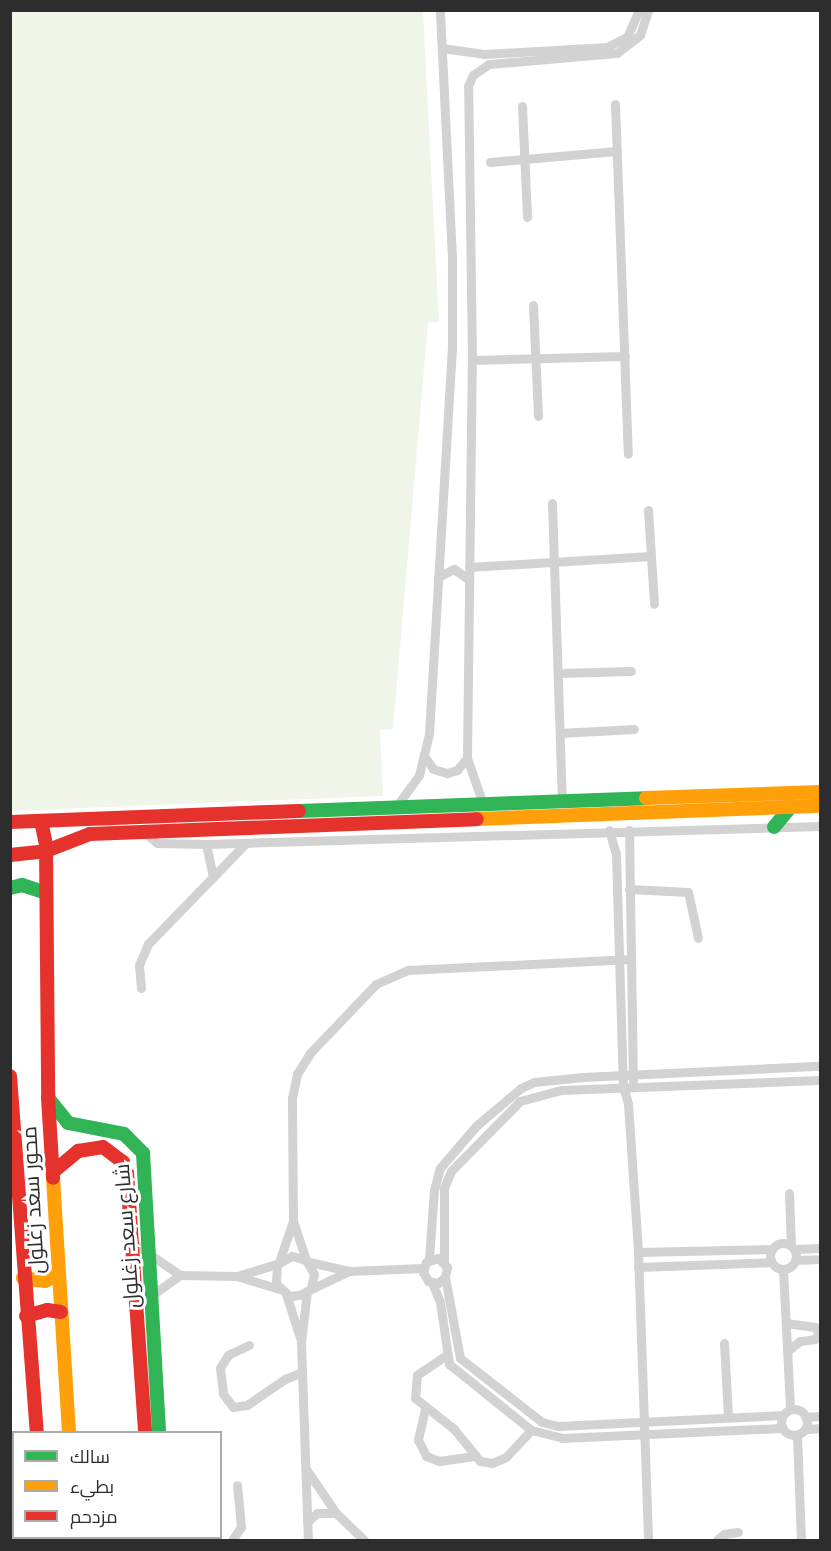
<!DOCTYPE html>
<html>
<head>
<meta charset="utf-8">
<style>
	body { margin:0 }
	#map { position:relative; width:831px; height:1551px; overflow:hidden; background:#fff; font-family:Arial,Cairo,sans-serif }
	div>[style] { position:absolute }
	.green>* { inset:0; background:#f0f5ea }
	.street>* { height:9px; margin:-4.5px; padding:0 4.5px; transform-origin:4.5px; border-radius:4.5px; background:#d2d2d2 }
	.street>.ring { margin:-4.5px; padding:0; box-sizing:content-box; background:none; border:9px solid #d2d2d2; border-radius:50% }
	.fast>* { height:14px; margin:-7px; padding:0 7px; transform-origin:7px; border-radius:7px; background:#30b455 }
	.slow>* { height:14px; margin:-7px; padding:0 7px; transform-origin:7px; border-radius:7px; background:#ff9f0a }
	.jam>* { height:14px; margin:-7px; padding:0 7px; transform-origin:7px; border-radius:7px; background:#e5322d }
	span { translate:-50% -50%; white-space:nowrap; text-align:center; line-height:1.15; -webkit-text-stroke:6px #fff; paint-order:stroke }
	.street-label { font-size:21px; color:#2d2d2d }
	.frame { position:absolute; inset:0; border:12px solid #2d2d2d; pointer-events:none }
	.legend { position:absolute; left:12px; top:1431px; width:210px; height:108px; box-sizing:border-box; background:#fff; border:2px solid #ababab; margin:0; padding:8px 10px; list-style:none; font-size:18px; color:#2d2d2d }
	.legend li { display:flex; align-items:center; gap:12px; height:30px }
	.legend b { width:30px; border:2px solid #ababab }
</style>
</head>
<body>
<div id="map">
	<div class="green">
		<div style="clip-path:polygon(10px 11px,423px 11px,439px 322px,428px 323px,393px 729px,380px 730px,383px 796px,11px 811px)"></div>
	</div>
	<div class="street">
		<div style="left:442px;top:48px;width:42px;rotate:8.1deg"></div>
		<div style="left:484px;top:54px;width:123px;rotate:-3.3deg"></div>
		<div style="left:607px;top:47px;width:22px;rotate:-27deg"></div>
		<div style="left:627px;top:37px;width:30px;rotate:-66deg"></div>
		<div style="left:615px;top:104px;width:350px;rotate:87.9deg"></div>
		<div style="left:522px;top:106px;width:111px;rotate:87.4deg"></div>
		<div style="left:490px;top:162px;width:127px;rotate:-5deg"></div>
		<div style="left:533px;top:305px;width:111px;rotate:87.4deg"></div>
		<div style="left:472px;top:360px;width:153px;rotate:-1.5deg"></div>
		<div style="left:552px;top:503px;width:299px;rotate:88.1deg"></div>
		<div style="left:648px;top:510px;width:94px;rotate:86.3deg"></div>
		<div style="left:469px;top:567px;width:182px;rotate:-3.5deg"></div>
		<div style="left:438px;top:577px;width:18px;rotate:-27deg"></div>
		<div style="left:454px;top:569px;width:19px;rotate:36deg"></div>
		<div style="left:558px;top:673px;width:73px;rotate:-1.6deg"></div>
		<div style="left:560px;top:733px;width:74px;rotate:-3.1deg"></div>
		<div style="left:425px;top:757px;width:14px;rotate:56deg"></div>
		<div style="left:433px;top:769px;width:15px;rotate:16deg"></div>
		<div style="left:447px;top:773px;width:10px;rotate:-17deg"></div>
		<div style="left:457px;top:770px;width:16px;rotate:-50deg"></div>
		<div style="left:483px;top:804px;width:49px;rotate:-109.2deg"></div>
		<div style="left:467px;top:758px;width:398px;rotate:-89.3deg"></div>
		<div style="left:472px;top:360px;width:274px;rotate:-90.8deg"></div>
		<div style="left:468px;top:86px;width:12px;rotate:-66deg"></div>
		<div style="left:473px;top:75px;width:19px;rotate:-35deg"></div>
		<div style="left:489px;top:64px;width:128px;rotate:-4.9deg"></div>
		<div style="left:617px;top:53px;width:29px;rotate:-38deg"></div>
		<div style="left:640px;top:35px;width:26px;rotate:-72deg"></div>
		<div style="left:396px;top:807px;width:39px;rotate:-54deg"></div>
		<div style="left:419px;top:775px;width:42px;rotate:-76.3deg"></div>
		<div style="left:429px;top:734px;width:385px;rotate:-86.6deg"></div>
		<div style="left:452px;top:350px;width:92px;rotate:-90deg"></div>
		<div style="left:452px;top:258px;width:248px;rotate:-92.8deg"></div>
		<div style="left:609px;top:830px;width:25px;rotate:74deg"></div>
		<div style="left:616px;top:854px;width:232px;rotate:88.3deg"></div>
		<div style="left:623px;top:1086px;width:19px;rotate:74deg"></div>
		<div style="left:628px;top:1104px;width:148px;rotate:86.1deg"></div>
		<div style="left:638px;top:1252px;width:288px;rotate:88deg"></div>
		<div style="left:629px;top:830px;width:251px;rotate:89.1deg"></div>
		<div style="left:144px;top:832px;width:17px;rotate:40deg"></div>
		<div style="left:157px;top:843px;width:49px;rotate:1.2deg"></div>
		<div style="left:206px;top:844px;width:614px;rotate:-1.68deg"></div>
		<div style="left:206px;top:844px;width:34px;rotate:78deg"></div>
		<div style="left:629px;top:889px;width:59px;rotate:2.9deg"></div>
		<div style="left:688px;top:892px;width:47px;rotate:77.7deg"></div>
		<div style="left:141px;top:988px;width:23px;rotate:-95deg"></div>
		<div style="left:139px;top:965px;width:23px;rotate:-67deg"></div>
		<div style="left:148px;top:944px;width:141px;rotate:-45.9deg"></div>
		<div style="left:789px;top:1193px;width:53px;rotate:87.8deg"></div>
		<div style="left:293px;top:1221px;width:41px;rotate:71.6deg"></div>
		<div class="ring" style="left:770px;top:1243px;width:17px;height:17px"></div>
		<div style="left:135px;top:1244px;width:55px;rotate:34.6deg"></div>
		<div style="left:180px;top:1275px;width:57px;rotate:1deg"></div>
		<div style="left:237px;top:1276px;width:44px;rotate:17.2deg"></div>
		<div style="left:794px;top:1249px;width:26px;rotate:-2deg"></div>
		<div style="left:638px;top:1252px;width:134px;rotate:-1.3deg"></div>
		<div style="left:429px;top:1259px;width:69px;rotate:-85.9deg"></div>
		<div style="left:434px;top:1190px;width:23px;rotate:-75deg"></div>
		<div style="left:440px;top:1168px;width:55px;rotate:-49.4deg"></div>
		<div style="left:476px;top:1126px;width:59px;rotate:-40.2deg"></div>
		<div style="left:521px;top:1088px;width:14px;rotate:-25deg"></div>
		<div style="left:534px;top:1082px;width:49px;rotate:-5.8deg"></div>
		<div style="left:583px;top:1077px;width:237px;rotate:-2.7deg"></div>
		<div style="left:795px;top:1260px;width:25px;rotate:-2deg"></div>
		<div style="left:444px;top:1261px;width:73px;rotate:-90deg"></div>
		<div style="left:444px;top:1188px;width:18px;rotate:-68deg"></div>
		<div style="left:451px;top:1171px;width:98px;rotate:-45.4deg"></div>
		<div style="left:520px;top:1101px;width:42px;rotate:-15deg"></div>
		<div style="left:561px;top:1090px;width:259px;rotate:-2.2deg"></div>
		<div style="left:279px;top:1262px;width:43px;rotate:-71.1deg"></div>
		<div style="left:293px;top:1221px;width:123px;rotate:-90.5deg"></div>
		<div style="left:292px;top:1098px;width:25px;rotate:-78deg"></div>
		<div style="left:297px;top:1074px;width:25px;rotate:-58deg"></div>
		<div style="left:310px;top:1053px;width:95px;rotate:-46.3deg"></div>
		<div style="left:376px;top:984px;width:35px;rotate:-24deg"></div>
		<div style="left:408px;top:970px;width:223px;rotate:-2.8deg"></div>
		<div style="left:309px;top:1262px;width:41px;rotate:12.7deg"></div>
		<div style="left:349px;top:1271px;width:74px;rotate:-2.3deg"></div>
		<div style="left:638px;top:1267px;width:134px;rotate:-2.1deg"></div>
		<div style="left:783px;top:1269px;width:140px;rotate:87.1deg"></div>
		<div style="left:237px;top:1276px;width:42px;rotate:-16.7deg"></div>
		<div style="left:445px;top:1277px;width:9px;rotate:139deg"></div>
		<div style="left:438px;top:1283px;width:10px;rotate:-169deg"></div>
		<div style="left:428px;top:1281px;width:10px;rotate:-119deg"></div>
		<div style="left:423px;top:1272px;width:10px;rotate:-73deg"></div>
		<div style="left:426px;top:1262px;width:13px;rotate:-18deg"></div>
		<div style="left:438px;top:1258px;width:13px;rotate:45deg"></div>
		<div style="left:447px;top:1267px;width:10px;rotate:101deg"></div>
		<div style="left:445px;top:1277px;width:82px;rotate:79.5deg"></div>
		<div style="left:460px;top:1358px;width:104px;rotate:38deg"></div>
		<div style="left:542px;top:1422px;width:16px;rotate:14deg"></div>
		<div style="left:558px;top:1426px;width:221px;rotate:-2.8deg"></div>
		<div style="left:432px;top:1283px;width:21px;rotate:67deg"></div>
		<div style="left:440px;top:1302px;width:63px;rotate:81.7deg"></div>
		<div style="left:449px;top:1364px;width:105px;rotate:38.8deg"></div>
		<div style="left:531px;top:1430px;width:32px;rotate:14deg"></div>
		<div style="left:562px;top:1438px;width:221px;rotate:-2.6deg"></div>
		<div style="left:311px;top:1287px;width:13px;rotate:-77deg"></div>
		<div style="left:314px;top:1274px;width:16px;rotate:-120deg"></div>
		<div style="left:306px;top:1260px;width:15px;rotate:-164deg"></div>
		<div style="left:292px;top:1256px;width:17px;rotate:152deg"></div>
		<div style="left:277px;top:1264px;width:20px;rotate:93deg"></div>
		<div style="left:276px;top:1284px;width:18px;rotate:41deg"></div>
		<div style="left:290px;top:1296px;width:9px;rotate:-6deg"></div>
		<div style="left:299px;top:1295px;width:55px;rotate:-25.6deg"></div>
		<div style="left:307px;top:1291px;width:51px;rotate:96.7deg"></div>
		<div style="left:301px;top:1342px;width:198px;rotate:88deg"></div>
		<div style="left:286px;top:1294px;width:46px;rotate:72.3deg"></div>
		<div style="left:137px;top:1306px;width:53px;rotate:-35.8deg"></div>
		<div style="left:786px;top:1323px;width:29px;rotate:8deg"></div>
		<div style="left:815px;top:1327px;width:7px;rotate:56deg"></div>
		<div style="left:819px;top:1333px;width:7px;rotate:124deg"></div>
		<div style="left:815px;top:1339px;width:15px;rotate:172deg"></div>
		<div style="left:800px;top:1341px;width:16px;rotate:142deg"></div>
		<div style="left:724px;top:1343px;width:74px;rotate:86.9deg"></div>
		<div style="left:249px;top:1345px;width:23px;rotate:155deg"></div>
		<div style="left:228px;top:1355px;width:15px;rotate:122deg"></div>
		<div style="left:220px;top:1368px;width:26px;rotate:83deg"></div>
		<div style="left:223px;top:1394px;width:16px;rotate:52deg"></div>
		<div style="left:233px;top:1407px;width:14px;rotate:-8deg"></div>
		<div style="left:247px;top:1405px;width:46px;rotate:-34.4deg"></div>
		<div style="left:285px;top:1379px;width:18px;rotate:-22deg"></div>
		<div style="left:445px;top:1356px;width:34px;rotate:146deg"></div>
		<div style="left:417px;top:1375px;width:23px;rotate:95deg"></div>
		<div style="left:415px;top:1398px;width:50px;rotate:38.5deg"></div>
		<div style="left:454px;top:1429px;width:41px;rotate:50.9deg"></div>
		<div style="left:480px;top:1461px;width:12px;rotate:9deg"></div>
		<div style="left:492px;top:1463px;width:15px;rotate:-23deg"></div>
		<div style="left:506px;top:1457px;width:37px;rotate:-47deg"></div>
		<div class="ring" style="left:781px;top:1409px;width:17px;height:17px"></div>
		<div style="left:425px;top:1409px;width:32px;rotate:103deg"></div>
		<div style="left:418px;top:1440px;width:18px;rotate:63deg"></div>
		<div style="left:426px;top:1456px;width:14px;rotate:21deg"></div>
		<div style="left:439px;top:1461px;width:36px;rotate:-8deg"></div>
		<div style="left:805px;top:1417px;width:15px;rotate:-4deg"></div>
		<div style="left:808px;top:1429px;width:12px;rotate:-5deg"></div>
		<div style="left:797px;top:1436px;width:104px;rotate:87.8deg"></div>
		<div style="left:306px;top:1469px;width:53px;rotate:55.7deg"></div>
		<div style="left:336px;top:1513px;width:39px;rotate:44deg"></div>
		<div style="left:307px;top:1522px;width:13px;rotate:-42deg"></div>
		<div style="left:317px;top:1513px;width:19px"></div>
		<div style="left:232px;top:1540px;width:16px;rotate:-55deg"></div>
		<div style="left:241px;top:1527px;width:42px;rotate:-95.4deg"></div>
		<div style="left:717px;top:1540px;width:9px;rotate:-41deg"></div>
		<div style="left:724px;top:1534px;width:14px;rotate:-8deg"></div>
	</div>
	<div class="fast">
		<div style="left:299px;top:811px;width:347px;rotate:-2.1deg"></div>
		<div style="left:774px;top:827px;width:25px;rotate:-50deg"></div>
		<div style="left:10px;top:888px;width:12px;rotate:-14deg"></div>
		<div style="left:22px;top:885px;width:23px;rotate:18deg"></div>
		<div style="left:48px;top:1098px;width:32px;rotate:51deg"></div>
		<div style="left:68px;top:1123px;width:57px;rotate:11.1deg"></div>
		<div style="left:124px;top:1134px;width:27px;rotate:45deg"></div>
		<div style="left:143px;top:1153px;width:279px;rotate:86.7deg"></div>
		<div style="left:10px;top:1526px;width:5px;rotate:37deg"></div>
	</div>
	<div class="slow">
		<div style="left:646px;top:798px;width:174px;rotate:-2deg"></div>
		<div style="left:477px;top:819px;width:343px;rotate:-2.2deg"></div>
		<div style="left:53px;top:1178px;width:255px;rotate:86.4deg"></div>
		<div style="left:23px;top:1278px;width:22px;rotate:8deg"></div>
		<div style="left:45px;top:1281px;width:14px;rotate:-25deg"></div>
		<div style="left:77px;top:1538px;width:2px;rotate:90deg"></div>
		<div style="left:163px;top:1538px;width:2px;rotate:90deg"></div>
	</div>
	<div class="jam">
		<div style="left:41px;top:821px;width:25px;rotate:78deg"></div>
		<div style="left:46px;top:845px;width:253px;rotate:89.5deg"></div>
		<div style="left:48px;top:1098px;width:80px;rotate:86.4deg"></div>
		<div style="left:10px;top:822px;width:289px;rotate:-2.2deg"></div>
		<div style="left:10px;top:855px;width:36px;rotate:-6deg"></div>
		<div style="left:46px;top:851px;width:47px;rotate:-21.1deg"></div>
		<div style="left:90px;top:834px;width:387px;rotate:-2.2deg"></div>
		<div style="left:10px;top:1076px;width:357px;rotate:85.7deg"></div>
		<div style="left:53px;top:1172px;width:33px;rotate:-40deg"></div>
		<div style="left:78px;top:1151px;width:25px;rotate:-9deg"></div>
		<div style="left:103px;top:1147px;width:25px;rotate:37deg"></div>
		<div style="left:123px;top:1162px;width:12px;rotate:70deg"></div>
		<div style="left:127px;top:1173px;width:260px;rotate:86deg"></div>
		<div style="left:26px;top:1316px;width:22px;rotate:-16deg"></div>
		<div style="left:47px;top:1310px;width:14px;rotate:8deg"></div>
		<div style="left:46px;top:1538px;width:2px;rotate:90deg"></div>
		<div style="left:150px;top:1538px;width:2px;rotate:90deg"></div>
	</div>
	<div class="street-label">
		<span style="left:33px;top:1200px;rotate:-93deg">محور سعد زغلول</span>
		<span style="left:127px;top:1236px;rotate:-94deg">شارع سعد زغلول</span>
	</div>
	<div class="frame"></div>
	<ul class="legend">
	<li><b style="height:8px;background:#30b455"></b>سالك</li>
	<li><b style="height:8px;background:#ff9f0a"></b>بطيء</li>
	<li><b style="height:8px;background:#e5322d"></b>مزدحم</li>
	</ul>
</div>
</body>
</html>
